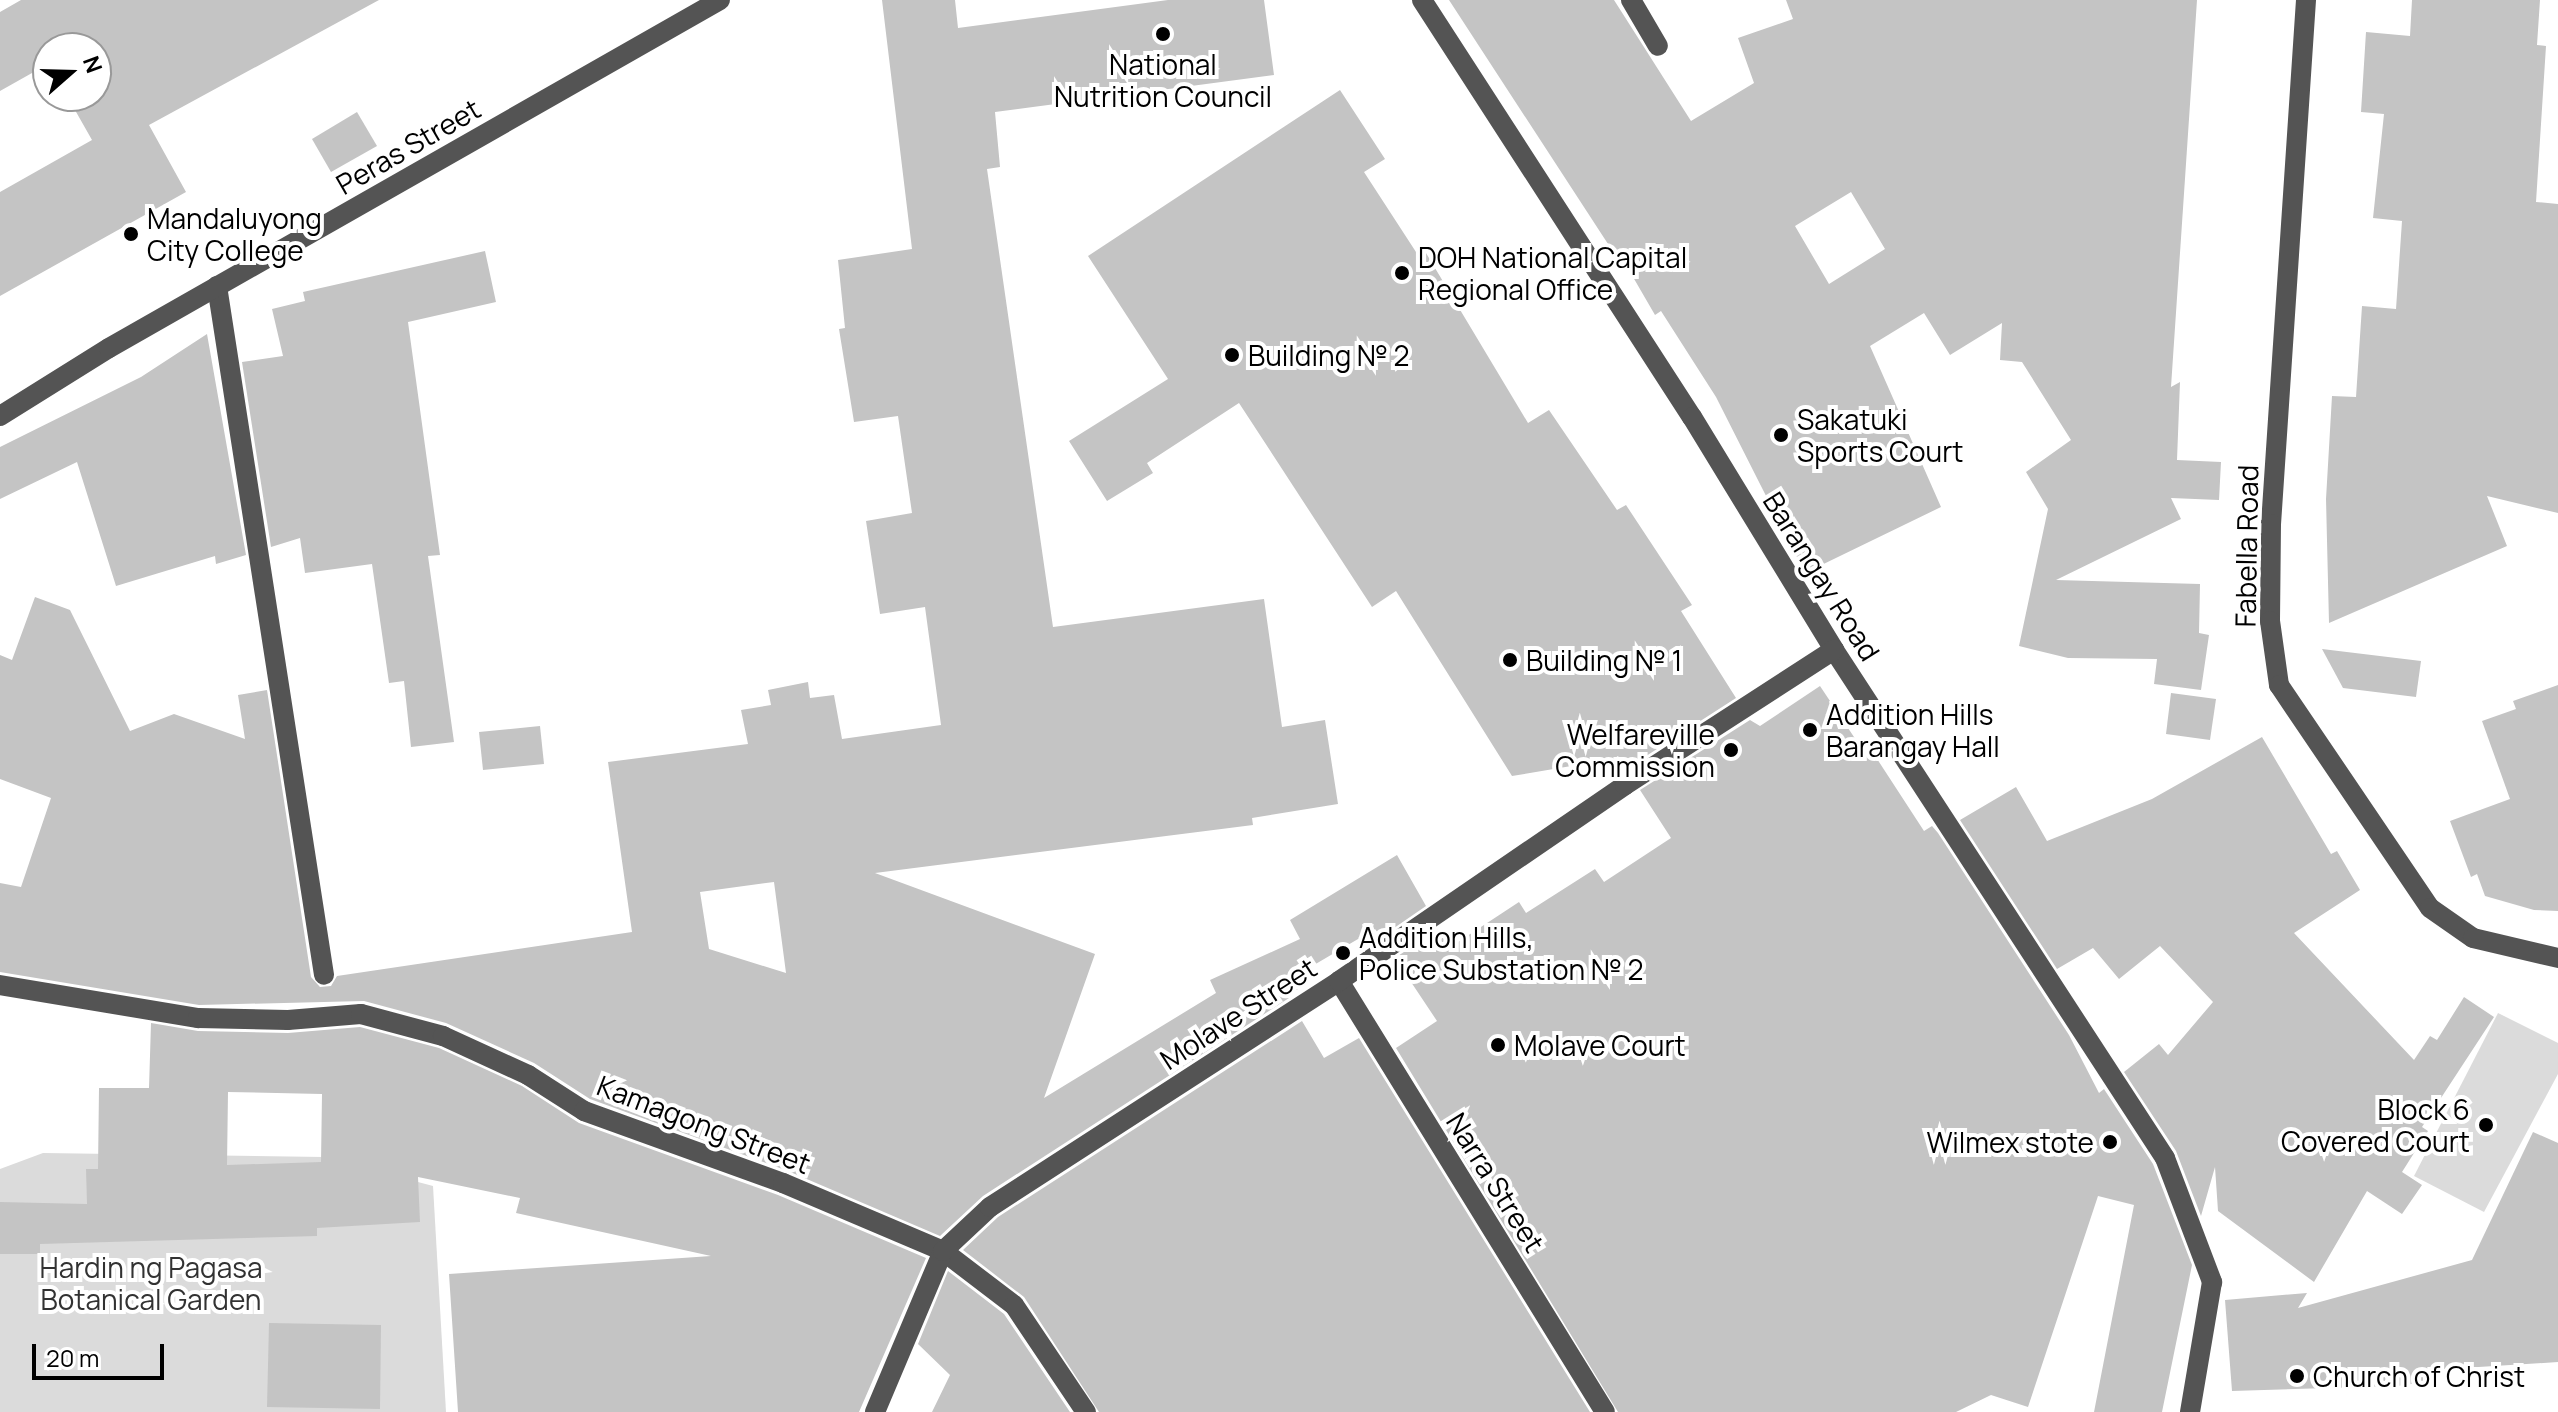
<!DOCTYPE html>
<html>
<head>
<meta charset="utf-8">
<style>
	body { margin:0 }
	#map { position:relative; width:2558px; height:1412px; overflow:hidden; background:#fff; font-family:Manrope,sans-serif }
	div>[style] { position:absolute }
	.green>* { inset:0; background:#dbdbdb }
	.building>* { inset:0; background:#c4c4c4 }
	.minor>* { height:20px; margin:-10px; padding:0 10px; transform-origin:10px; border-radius:10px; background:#545454 }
	.dots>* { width:22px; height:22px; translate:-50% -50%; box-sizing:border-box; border:4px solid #fff; border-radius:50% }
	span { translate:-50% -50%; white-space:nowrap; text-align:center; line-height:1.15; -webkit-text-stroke:8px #fff; paint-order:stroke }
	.poi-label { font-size:28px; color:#000 }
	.left { translate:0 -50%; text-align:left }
	.right { translate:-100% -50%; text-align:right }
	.street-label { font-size:28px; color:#000 }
	.park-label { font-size:28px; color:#323232 }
	.north { position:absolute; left:32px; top:32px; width:80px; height:80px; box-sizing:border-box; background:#fff; border:2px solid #999; border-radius:50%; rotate:70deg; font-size:22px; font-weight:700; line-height:32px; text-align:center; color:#000 }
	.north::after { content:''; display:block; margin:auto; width:28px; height:36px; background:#000; clip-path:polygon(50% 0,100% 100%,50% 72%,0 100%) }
	.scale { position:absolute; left:32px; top:1344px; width:132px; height:36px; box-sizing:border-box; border:4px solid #000; border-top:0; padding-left:10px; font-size:24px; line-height:28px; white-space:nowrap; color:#000; -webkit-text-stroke:6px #fff; paint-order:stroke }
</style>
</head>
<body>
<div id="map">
	<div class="green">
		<div style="clip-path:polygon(2498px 1013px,2558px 1043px,2558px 1074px,2484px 1212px,2414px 1176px)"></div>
		<div style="clip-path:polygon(43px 1153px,324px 1157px,433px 1186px,446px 1412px,0 1412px,0 1169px)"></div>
	</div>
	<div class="building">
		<div style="clip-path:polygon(21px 0,379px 0,149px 125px,186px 192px,0 296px,0 192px,92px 140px,67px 96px,96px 96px,96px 48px,48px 48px,48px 64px,0 91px,0 12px)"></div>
		<div style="clip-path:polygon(evenodd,882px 0,955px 0,958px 28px,1168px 0,1264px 0,1274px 75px,995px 112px,1000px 167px,987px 169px,1053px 627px,1264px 599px,1282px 727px,1325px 720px,1338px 804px,1252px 818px,1253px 825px,875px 873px,1095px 954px,1044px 1098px,1216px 993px,1210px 980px,1300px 939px,1290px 920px,1397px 855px,1426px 906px,1381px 937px,1375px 929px,1297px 975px,1303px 987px,1286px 994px,1289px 998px,983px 1196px,940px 1236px,788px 1171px,590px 1099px,534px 1063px,446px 1023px,364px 1001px,199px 1005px,0 972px,0 883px,21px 887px,51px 798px,0 779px,0 655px,12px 660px,35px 597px,70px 610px,130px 731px,174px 714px,245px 739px,238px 695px,267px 690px,311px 977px,320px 987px,331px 986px,337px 976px,632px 932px,608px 762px,748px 744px,741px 710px,771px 705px,768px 690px,808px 682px,810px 698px,834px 695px,842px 739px,941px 725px,925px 607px,880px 614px,866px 521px,912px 513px,898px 416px,854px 422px,839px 329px,845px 328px,838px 260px,912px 249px,882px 0,774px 882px,786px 973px,709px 949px,700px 892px,774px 882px)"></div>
		<div style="clip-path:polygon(evenodd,1449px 0,1614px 0,1691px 121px,1754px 83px,1738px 38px,1793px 19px,1786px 0,2197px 0,2171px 387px,2180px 382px,2177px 460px,2221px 462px,2219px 500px,2171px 498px,2181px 519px,2056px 580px,2200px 584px,2199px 633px,2209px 635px,2201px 690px,2154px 684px,2157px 659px,2068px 658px,2019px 646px,2048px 509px,2026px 472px,2071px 440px,2022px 362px,2000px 360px,2002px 323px,1950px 355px,1924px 313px,1870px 346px,1941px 507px,1805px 573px,1716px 397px,1661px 311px,1655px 315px,1626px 265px,1623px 267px,1449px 0,1851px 192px,1885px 249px,1829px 284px,1795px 226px,1851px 192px)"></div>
		<div style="clip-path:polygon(2412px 0,2540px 0,2537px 45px,2546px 46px,2536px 202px,2558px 204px,2558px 513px,2487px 496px,2507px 546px,2329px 623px,2326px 499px,2332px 396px,2356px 397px,2362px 306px,2396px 309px,2402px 221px,2373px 218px,2384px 114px,2361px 112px,2366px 32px,2410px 36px)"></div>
		<div style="clip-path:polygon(1340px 90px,1385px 159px,1364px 172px,1416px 252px,1423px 248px,1528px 423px,1549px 410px,1617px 510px,1626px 505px,1692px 605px,1681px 611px,1736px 698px,1626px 769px,1618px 756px,1593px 772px,1589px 763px,1512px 776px,1396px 591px,1372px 607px,1239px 403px,1147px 463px,1153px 473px,1107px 501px,1069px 441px,1168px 379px,1088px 256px)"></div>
		<div style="clip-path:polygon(357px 112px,377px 146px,331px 172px,312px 139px)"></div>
		<div style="clip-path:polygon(485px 251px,496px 302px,408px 322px,440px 555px,428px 556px,454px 742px,411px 747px,404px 681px,389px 683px,372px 564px,305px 573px,300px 538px,271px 547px,242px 362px,283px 356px,272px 309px,305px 301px,303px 292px)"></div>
		<div style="clip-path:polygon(207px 334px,246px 555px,216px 564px,215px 556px,116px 586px,77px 462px,0 499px,0 447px,141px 377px)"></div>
		<div style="clip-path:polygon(2322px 649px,2421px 661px,2416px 697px,2343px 688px)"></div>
		<div style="clip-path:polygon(2558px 685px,2558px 911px,2534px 910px,2485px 896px,2477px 874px,2471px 877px,2450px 821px,2510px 799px,2482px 721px,2516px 709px,2513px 701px)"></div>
		<div style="clip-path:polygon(1820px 686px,1862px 749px,1868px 745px,1924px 831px,1932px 826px,1938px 833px,2069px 1035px,2099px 1093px,2104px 1089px,2153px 1164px,2192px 1265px,2162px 1412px,2094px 1412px,2134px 1205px,2098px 1196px,2028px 1407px,1991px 1395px,1956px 1412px,1618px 1412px,1396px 1048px,1437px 1021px,1395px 958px,1438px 929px,1449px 948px,1519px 902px,1526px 913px,1595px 869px,1604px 882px,1671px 838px,1640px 790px,1750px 720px,1760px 726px)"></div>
		<div style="clip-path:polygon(2171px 693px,2216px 699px,2210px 740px,2166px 734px)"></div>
		<div style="clip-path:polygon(540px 726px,544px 764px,483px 770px,479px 732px)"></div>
		<div style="clip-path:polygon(2262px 737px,2331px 854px,2337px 851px,2360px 890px,2294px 933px,2414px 1060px,2430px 1036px,2437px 1040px,2464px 997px,2494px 1017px,2422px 1127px,2428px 1131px,2402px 1172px,2422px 1185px,2402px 1214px,2367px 1191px,2314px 1282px,2218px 1211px,2215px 1167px,2201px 1216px,2176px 1151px,2124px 1072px,2159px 1044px,2168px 1055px,2213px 1002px,2160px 946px,2119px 979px,2093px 948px,2057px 969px,1960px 820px,2016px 787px,2047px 841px,2152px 799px)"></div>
		<div style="clip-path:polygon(1302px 1021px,1324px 1058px,1359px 1038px,1590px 1412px,1099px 1412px,1024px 1297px,963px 1250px,998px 1217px)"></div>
		<div style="clip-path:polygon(evenodd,151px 1023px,198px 1031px,288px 1033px,360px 1027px,439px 1048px,522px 1086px,579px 1123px,778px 1195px,926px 1258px,859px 1412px,458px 1412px,449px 1274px,711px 1256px,516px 1213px,520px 1198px,418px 1177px,420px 1222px,317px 1228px,317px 1236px,40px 1244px,40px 1254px,0 1254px,0 1202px,87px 1204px,86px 1169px,98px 1169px,99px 1088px,149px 1088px,151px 1023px,228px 1092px,322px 1094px,321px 1162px,227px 1165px,228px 1092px)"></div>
		<div style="clip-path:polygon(2533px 1132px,2558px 1143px,2558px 1362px,2431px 1370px,2433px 1381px,2397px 1386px,2232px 1391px,2225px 1300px,2307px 1293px,2298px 1308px,2472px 1260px)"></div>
		<div style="clip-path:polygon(948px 1271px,1004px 1314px,1070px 1412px,932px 1412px,950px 1375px,918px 1344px)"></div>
		<div style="clip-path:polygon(269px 1323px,381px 1325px,380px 1409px,267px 1407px)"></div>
	</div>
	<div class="minor">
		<div style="left:1422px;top:0;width:497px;rotate:57.1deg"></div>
		<div style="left:1692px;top:417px;width:273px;rotate:58.6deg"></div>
		<div style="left:1834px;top:650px;width:606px;rotate:56.91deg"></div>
		<div style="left:2165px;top:1158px;width:133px;rotate:69.2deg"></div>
		<div style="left:2212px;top:1282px;width:132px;rotate:99.6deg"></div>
		<div style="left:1631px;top:0;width:53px;rotate:59.6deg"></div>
		<div style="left:2306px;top:0;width:525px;rotate:93.82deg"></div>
		<div style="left:2271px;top:524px;width:97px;rotate:90.6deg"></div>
		<div style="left:2270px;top:621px;width:65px;rotate:82deg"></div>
		<div style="left:2279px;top:685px;width:269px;rotate:55.9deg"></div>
		<div style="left:2430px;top:908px;width:52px;rotate:34.9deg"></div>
		<div style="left:2473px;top:938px;width:87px;rotate:13.2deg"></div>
		<div style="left:217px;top:286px;width:697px;rotate:81.17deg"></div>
		<div style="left:0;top:416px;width:128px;rotate:-32deg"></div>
		<div style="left:109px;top:348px;width:703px;rotate:-29.66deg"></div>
		<div style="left:1339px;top:981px;width:506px;rotate:58.32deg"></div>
		<div style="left:0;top:985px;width:201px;rotate:9.5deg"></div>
		<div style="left:198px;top:1018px;width:90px;rotate:1.3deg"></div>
		<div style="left:288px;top:1020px;width:73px;rotate:-4.7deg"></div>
		<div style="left:361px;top:1014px;width:85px;rotate:15deg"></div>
		<div style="left:443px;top:1036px;width:94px;rotate:24.6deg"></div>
		<div style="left:528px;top:1075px;width:67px;rotate:32.7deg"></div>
		<div style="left:584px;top:1111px;width:212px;rotate:19.9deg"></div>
		<div style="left:783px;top:1183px;width:174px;rotate:23deg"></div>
		<div style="left:943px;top:1251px;width:89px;rotate:37.3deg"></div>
		<div style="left:1014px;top:1305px;width:129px;rotate:56.1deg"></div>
		<div style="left:875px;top:1412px;width:175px;rotate:-67.1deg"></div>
		<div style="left:943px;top:1251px;width:64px;rotate:-43.1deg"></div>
		<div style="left:990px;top:1207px;width:416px;rotate:-32.9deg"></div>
		<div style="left:1339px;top:981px;width:347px;rotate:-34.4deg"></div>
		<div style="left:1625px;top:785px;width:249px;rotate:-32.9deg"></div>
	</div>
	<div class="dots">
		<div style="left:1163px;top:34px;background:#000"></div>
		<div style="left:131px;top:234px;background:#000"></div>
		<div style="left:1402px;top:273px;background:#000"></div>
		<div style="left:1232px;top:355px;background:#000"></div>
		<div style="left:1781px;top:435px;background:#000"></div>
		<div style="left:1510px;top:660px;background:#000"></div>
		<div style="left:1810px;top:730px;background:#000"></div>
		<div style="left:1731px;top:750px;background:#000"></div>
		<div style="left:1343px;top:953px;background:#000"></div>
		<div style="left:1498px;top:1045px;background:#000"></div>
		<div style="left:2486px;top:1125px;background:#000"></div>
		<div style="left:2110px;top:1142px;background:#000"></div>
		<div style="left:2297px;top:1376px;background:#000"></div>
	</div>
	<div class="poi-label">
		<span style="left:1163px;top:80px">National<br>Nutrition Council</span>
		<span class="left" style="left:147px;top:234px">Mandaluyong<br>City College</span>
		<span class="left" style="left:1418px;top:273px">DOH National Capital<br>Regional Office</span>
		<span class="left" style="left:1248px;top:355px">Building № 2</span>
		<span class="left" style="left:1797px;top:435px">Sakatuki<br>Sports Court</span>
		<span class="left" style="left:1526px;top:660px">Building № 1</span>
		<span class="left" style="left:1826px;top:730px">Addition Hills<br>Barangay Hall</span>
		<span class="right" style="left:1715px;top:750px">Welfareville<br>Commission</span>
		<span class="left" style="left:1359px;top:953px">Addition Hills,<br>Police Substation № 2</span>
		<span class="left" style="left:1514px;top:1045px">Molave Court</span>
		<span class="right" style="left:2470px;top:1125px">Block 6<br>Covered Court</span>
		<span class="right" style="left:2094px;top:1142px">Wilmex stote</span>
		<span class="left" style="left:2313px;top:1376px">Church of Christ</span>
	</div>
	<div class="street-label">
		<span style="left:408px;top:146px;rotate:-30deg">Peras Street</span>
		<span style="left:2246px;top:546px;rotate:-89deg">Fabella Road</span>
		<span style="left:1822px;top:576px;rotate:58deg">Barangay Road</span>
		<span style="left:1238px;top:1013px;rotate:-33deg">Molave Street</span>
		<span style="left:704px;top:1124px;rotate:21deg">Kamagong Street</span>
		<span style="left:1496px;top:1182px;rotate:58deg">Narra Street</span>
	</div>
	<div class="park-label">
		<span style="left:151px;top:1283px">Hardin ng Pagasa<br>Botanical Garden</span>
	</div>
	<div class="north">N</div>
	<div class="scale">20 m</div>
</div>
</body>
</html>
